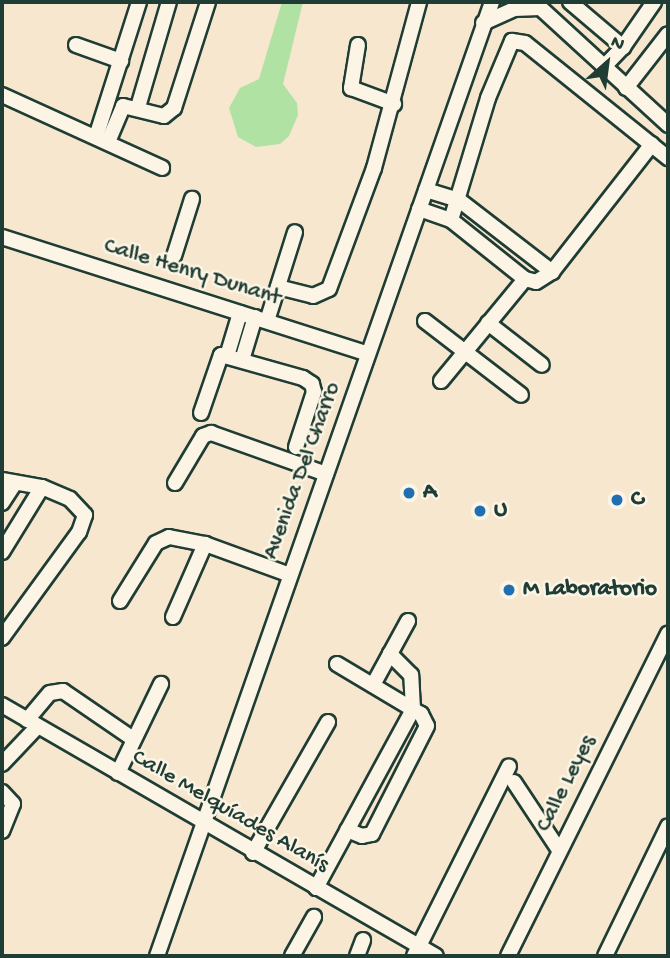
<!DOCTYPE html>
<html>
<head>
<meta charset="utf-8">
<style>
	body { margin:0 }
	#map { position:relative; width:670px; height:958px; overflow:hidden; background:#f6e7ce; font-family:"Gochi Hand",sans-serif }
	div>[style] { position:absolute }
	.green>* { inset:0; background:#afe2a3 }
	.roads { filter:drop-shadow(2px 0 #1f3d34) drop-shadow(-2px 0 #1f3d34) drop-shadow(0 2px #1f3d34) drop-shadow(0 -2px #1f3d34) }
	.minor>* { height:14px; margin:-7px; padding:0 7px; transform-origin:7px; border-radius:7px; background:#fcf5e5 }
	.dots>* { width:19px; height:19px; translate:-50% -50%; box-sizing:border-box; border:4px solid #fcf5e5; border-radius:50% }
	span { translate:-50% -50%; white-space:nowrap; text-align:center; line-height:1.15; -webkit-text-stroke:5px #fcf5e5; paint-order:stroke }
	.street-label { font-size:23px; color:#1f3d34 }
	.poi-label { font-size:23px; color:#1f3d34; font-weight:700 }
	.left { translate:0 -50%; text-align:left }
	.frame { position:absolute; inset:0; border:4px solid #1f3d34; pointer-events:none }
	.north { position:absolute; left:572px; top:28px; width:70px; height:70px; -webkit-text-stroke:5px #fcf5e5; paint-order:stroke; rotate:28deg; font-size:19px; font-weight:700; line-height:28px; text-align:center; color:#1f3d34 }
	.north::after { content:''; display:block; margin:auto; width:24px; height:32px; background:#1f3d34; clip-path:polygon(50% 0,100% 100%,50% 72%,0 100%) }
</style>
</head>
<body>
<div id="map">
	<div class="green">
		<div style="clip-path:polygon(282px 2px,303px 2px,283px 84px,297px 103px,298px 115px,289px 136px,280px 144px,256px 147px,238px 137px,229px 108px,240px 88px,259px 79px)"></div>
	</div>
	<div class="roads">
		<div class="minor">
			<div style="left:534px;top:2px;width:182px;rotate:42.5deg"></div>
			<div style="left:570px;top:2px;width:70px;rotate:40.3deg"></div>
			<div style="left:623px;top:47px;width:28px;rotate:134deg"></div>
			<div style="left:483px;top:23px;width:34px;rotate:-24deg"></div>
			<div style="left:514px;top:9px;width:26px;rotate:-2deg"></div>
			<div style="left:76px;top:45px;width:48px;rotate:19.6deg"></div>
			<div style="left:358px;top:45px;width:44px;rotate:99.2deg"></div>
			<div style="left:351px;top:88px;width:46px;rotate:20.4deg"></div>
			<div style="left:623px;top:47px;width:55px;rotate:-55.4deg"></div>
			<div style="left:626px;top:88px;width:68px;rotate:-52.1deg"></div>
			<div style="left:2px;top:95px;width:176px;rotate:24.5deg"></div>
			<div style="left:138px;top:107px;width:109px;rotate:-73.6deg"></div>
			<div style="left:96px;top:137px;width:142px;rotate:-72.3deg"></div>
			<div style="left:108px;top:142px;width:39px;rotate:-67deg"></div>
			<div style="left:123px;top:106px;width:42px;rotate:13.7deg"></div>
			<div style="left:164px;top:116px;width:13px;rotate:-39deg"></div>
			<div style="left:174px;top:108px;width:111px;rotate:-72.2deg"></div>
			<div style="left:426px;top:190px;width:34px;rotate:17deg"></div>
			<div style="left:459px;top:200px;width:118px;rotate:37.7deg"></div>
			<div style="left:419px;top:209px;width:34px;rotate:19deg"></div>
			<div style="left:451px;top:220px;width:95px;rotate:38.6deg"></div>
			<div style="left:525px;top:279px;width:11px;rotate:15deg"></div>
			<div style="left:536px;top:282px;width:19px;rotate:-32deg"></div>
			<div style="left:552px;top:272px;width:162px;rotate:-52deg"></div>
			<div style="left:451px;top:220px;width:127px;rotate:-73.1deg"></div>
			<div style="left:488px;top:98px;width:62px;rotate:-67.2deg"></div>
			<div style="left:512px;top:41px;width:13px;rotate:9deg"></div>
			<div style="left:525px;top:43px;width:184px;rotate:38.8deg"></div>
			<div style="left:2px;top:237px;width:384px;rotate:17.7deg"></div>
			<div style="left:174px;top:256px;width:60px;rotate:-72.5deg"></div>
			<div style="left:278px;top:287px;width:36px;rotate:14deg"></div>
			<div style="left:313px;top:296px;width:17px;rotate:-24deg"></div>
			<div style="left:329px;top:289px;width:129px;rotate:-69.6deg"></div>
			<div style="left:374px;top:168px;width:172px;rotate:-74.8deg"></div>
			<div style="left:267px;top:321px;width:93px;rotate:-72.5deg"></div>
			<div style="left:425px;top:321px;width:121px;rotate:37.6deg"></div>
			<div style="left:488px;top:323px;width:68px;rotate:37.9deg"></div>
			<div style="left:227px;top:356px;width:45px;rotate:-73.2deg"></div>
			<div style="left:242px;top:360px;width:45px;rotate:-73.2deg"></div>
			<div style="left:441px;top:381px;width:132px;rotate:-50.5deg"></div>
			<div style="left:201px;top:413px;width:61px;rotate:-71deg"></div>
			<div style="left:221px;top:355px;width:85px;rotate:15.7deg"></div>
			<div style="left:303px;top:378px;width:11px;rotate:34deg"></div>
			<div style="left:312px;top:384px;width:8px;rotate:76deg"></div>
			<div style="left:314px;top:392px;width:58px;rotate:108.1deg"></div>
			<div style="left:2px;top:480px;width:41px;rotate:9.9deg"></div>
			<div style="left:42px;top:487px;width:30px;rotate:23deg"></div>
			<div style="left:70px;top:499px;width:22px;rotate:47deg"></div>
			<div style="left:85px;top:515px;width:18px;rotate:109deg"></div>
			<div style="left:79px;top:532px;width:131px;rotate:126deg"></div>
			<div style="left:175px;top:483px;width:55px;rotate:-59.2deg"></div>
			<div style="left:203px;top:436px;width:9px;rotate:-21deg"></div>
			<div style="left:211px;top:433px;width:122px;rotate:19.6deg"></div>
			<div style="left:2px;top:503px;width:24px;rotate:-57deg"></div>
			<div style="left:2px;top:552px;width:76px;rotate:-58.4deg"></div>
			<div style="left:120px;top:601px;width:68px;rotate:-58.2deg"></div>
			<div style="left:156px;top:543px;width:14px;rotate:-25deg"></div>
			<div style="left:169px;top:537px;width:37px;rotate:11deg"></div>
			<div style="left:205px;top:544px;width:90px;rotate:20deg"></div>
			<div style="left:173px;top:617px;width:80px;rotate:-66.3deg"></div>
			<div style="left:337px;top:664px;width:98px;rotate:30.8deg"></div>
			<div style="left:421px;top:714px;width:13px;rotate:63deg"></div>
			<div style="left:427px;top:726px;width:121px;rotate:117deg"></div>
			<div style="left:372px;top:834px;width:10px;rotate:169deg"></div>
			<div style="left:362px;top:836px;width:16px;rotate:-158deg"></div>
			<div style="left:373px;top:685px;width:73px;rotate:-61.3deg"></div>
			<div style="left:2px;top:705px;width:501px;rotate:30.04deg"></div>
			<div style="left:27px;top:720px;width:35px;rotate:-50deg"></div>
			<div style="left:50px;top:693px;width:13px;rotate:-9deg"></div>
			<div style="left:63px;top:691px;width:85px;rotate:34.4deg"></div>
			<div style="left:2px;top:764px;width:52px;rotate:-46.5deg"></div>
			<div style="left:118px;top:773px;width:99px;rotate:-64.2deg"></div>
			<div style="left:514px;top:782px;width:82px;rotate:56.5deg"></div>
			<div style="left:2px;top:792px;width:16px;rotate:47deg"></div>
			<div style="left:13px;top:804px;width:29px;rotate:112deg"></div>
			<div style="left:253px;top:853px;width:151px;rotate:-60.2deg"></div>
			<div style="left:316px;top:888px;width:204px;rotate:-61.5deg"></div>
			<div style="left:413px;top:709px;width:34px;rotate:-93deg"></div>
			<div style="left:411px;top:675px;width:30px;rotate:-135deg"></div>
			<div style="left:157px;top:956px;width:1011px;rotate:-70.65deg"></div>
			<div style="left:292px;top:956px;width:45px;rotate:-60.6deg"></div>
			<div style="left:357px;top:956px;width:17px;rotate:-69deg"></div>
			<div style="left:414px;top:956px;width:212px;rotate:-63.4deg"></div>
			<div style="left:508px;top:956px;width:360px;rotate:-63.6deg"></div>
			<div style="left:605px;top:956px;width:144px;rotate:-64.1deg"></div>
		</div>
	</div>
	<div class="dots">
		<div style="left:409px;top:493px;background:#1f6fb2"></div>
		<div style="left:617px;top:500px;background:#1f6fb2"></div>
		<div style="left:480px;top:511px;background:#1f6fb2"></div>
		<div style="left:509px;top:590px;background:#1f6fb2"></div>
	</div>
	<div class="street-label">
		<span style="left:192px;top:273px;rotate:17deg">Calle Henry Dunant</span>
		<span style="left:303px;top:471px;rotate:-70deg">Avenida Del Charro</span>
		<span style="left:567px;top:784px;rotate:-63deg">Calle Leyes</span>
		<span style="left:230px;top:812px;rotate:30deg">Calle Melquíades Alanís</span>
	</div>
	<div class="poi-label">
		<span class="left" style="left:423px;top:493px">A</span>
		<span class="left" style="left:631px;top:500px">C</span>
		<span class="left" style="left:494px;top:511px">U</span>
		<span class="left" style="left:523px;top:590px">M Laboratorio</span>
	</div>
	<div class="frame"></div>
	<div class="north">N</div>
</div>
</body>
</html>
